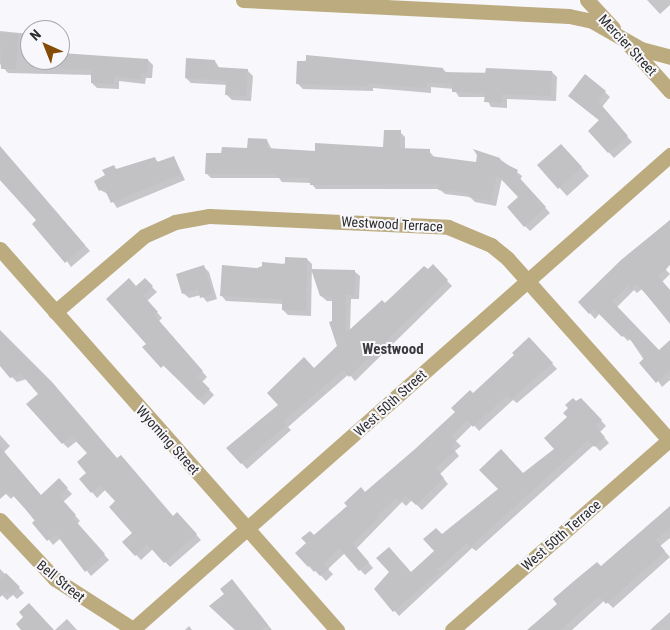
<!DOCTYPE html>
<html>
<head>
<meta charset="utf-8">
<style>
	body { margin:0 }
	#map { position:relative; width:670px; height:630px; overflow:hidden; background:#f8f8fc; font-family:"Roboto Condensed",sans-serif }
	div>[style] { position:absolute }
	.shadow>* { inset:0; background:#0003 }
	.building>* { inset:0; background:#c2c2c5 }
	.minor>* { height:15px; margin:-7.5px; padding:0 7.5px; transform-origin:7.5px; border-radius:7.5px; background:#bdab80 }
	span { translate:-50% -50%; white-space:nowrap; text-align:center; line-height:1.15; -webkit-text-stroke:4px #f8f8fc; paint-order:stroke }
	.street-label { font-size:14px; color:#2c2c2d }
	.neighbourhood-label { font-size:15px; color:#3b3b3e; font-weight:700 }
	.north { position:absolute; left:20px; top:20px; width:50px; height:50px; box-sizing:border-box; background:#f8f8fc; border:1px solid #a6a6a9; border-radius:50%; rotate:316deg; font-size:14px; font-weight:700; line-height:20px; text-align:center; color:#2c2c2d }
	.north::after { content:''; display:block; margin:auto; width:18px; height:22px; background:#864b04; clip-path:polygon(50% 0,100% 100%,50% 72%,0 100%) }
</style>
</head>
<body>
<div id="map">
	<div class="shadow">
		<div style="clip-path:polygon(647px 0,670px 0,670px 5px,660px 14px)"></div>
		<div style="clip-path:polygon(0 31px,30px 34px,30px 60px,60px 60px,60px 40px,61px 55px,148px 60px,153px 65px,152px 78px,146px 78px,145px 84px,119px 81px,119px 89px,97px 88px,92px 83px,92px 75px,8px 73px,0 64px)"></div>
		<div style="clip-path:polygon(307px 56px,443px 69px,447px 73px,552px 72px,557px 77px,556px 101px,507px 99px,507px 108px,491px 107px,486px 97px,459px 97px,454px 89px,431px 87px,431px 93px,373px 88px,373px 91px,303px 89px,298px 84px)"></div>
		<div style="clip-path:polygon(215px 61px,220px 69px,248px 71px,253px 76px,251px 101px,232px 100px,226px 94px,227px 85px,191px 83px,186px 78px)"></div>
		<div style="clip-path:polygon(605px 92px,610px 97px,602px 107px,632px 142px,614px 158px,589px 131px,600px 121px,575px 101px)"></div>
		<div style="clip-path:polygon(400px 132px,405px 137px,405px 149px,429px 151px,435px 158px,477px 163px,500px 159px,522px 176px,520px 180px,550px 213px,530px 231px,525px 226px,520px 197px,502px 178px,496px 206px,475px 202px,470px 197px,445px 194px,439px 189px,316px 189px,311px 183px,282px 182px,279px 178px,211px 178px,206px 173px,223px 154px,248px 150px,267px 140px,272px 150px,316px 152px,384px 149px)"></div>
		<div style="clip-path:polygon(0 148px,90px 251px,71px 267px,38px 220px,0 180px)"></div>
		<div style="clip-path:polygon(569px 153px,589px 176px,567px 196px,539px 165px)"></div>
		<div style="clip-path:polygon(174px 157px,185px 180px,117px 208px,108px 194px,100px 190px,113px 166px,117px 170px,155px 159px,159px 163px)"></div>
		<div style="clip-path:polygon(670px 220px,670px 263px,666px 270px,670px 274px,662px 282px,670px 290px,670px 324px,642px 289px,637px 293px,634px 290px,617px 307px,659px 352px,670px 342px,670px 380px,662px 387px,630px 339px,628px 341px,600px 313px,595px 319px,580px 302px)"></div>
		<div style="clip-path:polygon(307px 259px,312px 264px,311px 316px,288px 315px,283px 310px,283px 304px,226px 301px,221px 295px,257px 269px)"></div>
		<div style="clip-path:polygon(433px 266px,452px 286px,355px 381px,349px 374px,288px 427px,291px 430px,247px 469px,228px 448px,280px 405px,339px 347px,333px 322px,333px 301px,327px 301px,321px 296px,354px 271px,360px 276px,359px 299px,351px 299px,350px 330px)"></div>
		<div style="clip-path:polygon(204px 267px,209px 272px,217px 299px,207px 302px,201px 295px,189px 298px,183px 293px)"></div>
		<div style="clip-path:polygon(145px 280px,157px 292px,147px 301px,162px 318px,159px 321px,207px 377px,202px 382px,214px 395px,204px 405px,144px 347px,148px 344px,136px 287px)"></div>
		<div style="clip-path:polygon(0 331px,117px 460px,173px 517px,182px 519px,201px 540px,170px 567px,153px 549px,141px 560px,124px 542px,133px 533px,117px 501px,106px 489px,97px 498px,92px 492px,89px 453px,77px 441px,68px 448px,63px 443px,40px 394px,27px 379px,17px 382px,2px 367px)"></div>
		<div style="clip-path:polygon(529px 338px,557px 369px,517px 403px,513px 400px,479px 431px,473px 424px,456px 441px,461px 446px,455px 451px,459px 456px,440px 474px,448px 484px,422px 510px,412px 500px,406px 506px,402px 502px,357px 548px,373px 568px,365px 575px,345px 553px,328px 569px,333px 574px,326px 581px,316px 570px,314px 572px,297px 553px,416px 450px,516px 355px)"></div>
		<div style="clip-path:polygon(581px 399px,606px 426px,600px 432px,609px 443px,600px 451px,594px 445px,476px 551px,472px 548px,399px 616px,376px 589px,411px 573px,435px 551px,442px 536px,556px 449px,568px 417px)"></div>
		<div style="clip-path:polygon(0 435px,10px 446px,4px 452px,41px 496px,59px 480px,72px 494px,63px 502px,80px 521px,77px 524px,109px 560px,91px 576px,61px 538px,53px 545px,15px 495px,11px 499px,0 488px)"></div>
		<div style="clip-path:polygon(670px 508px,670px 538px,660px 546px,670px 557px,613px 608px,605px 600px,572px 630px,529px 630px)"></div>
		<div style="clip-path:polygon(0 569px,24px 593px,17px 599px,13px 595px,7px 600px,0 593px)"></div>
		<div style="clip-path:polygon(237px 586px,272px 630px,235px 630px)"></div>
		<div style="clip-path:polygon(670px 612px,670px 630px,650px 630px)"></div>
		<div style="clip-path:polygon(67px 619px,77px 630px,55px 630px)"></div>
		<div style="clip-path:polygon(189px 626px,192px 630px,185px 630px)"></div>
	</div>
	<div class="building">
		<div style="clip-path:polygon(0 33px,18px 34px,16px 69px,1px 69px)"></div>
		<div style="clip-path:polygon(61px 53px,148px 59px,147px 74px,141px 73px,140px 79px,114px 76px,114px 84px,91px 83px,91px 70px,60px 68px)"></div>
		<div style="clip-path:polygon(306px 55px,443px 68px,443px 72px,485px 73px,486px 68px,552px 71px,551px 96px,502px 94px,502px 103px,484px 102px,485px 93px,452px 92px,452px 84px,426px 82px,426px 88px,368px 83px,368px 86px,296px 84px,297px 61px,306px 61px)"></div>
		<div style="clip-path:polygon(186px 58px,215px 60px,215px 67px,248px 69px,246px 96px,225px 95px,226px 81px,185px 78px)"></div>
		<div style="clip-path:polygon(585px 74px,606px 91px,598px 101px,628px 136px,608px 153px,588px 131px,599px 120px,568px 96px)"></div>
		<div style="clip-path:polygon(384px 130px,401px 130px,400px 148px,430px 149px,430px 156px,476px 162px,477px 155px,473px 149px,500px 158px,500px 161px,518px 170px,516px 174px,546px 207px,524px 227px,507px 207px,518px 197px,497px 175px,491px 201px,468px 197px,469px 193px,438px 190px,439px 184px,310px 185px,310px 178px,276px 177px,276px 174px,205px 174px,206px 153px,221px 153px,222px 147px,247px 148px,248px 138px,267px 139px,267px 148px,315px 151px,315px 143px,383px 147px)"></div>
		<div style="clip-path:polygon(561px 144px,582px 167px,558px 189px,537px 165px)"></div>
		<div style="clip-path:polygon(0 146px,85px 245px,65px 263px,32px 224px,36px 220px,0 180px)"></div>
		<div style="clip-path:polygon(174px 156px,181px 174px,111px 203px,104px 188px,99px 191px,94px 181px,105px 175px,102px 170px,114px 165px,116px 169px,155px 157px,157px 162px)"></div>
		<div style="clip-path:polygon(670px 220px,670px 265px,658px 276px,670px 290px,670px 322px,637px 284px,631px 289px,628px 286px,612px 301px,659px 350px,670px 340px,670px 370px,656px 383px,639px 363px,644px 358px,642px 353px,625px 334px,622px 337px,594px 309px,589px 314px,578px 302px,621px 260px)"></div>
		<div style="clip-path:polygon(285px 257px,307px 258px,306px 311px,282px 310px,282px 299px,220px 296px,222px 265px,257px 268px,262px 266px,262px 262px,285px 264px)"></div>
		<div style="clip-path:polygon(433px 264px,448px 280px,349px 377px,343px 370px,284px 421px,287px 425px,241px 464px,226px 448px,278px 405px,267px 393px,304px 357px,314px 368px,337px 346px,329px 322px,332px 321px,332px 297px,320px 296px,311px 269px,355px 270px,355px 295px,346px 294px,346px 333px,382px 300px,385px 303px,424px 266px,428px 269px)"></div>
		<div style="clip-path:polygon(204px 265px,213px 294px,200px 298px,198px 289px,182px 294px,176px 274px)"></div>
		<div style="clip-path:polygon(129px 278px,136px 286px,145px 278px,153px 286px,143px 295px,158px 312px,154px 315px,203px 371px,197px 376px,210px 389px,198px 400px,164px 365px,161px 368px,142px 347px,146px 344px,106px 299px)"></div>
		<div style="clip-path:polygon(0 330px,52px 382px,117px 458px,121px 455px,173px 516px,177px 512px,197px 534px,164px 563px,147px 544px,135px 556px,122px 542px,132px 533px,109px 507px,115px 501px,100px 485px,91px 493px,79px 479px,86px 473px,77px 462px,87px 453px,71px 436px,62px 444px,26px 404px,38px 394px,21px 374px,10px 378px,0 366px)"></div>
		<div style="clip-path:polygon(529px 337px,553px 363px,511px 399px,507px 395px,473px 427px,467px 420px,452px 435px,456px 440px,451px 446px,455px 451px,435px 468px,444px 478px,416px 505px,406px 496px,400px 501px,396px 498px,377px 516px,379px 518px,352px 543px,369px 562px,359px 571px,339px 548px,324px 563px,329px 569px,320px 576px,310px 565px,308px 567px,295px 553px,306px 543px,301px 538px,310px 531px,314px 535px,347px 506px,344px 503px,361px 487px,365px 492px,415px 449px,455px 412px,451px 408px,470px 390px,473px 393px,514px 355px,512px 353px)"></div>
		<div style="clip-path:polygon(573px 398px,576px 401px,581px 398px,602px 420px,595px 426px,605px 437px,594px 447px,588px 440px,470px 547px,467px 543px,437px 570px,440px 572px,393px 612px,374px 589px,389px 572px,376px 558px,389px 547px,411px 572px,434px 551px,423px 539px,436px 528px,442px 534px,498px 489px,479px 470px,501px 449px,523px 473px,554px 449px,544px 438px,567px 417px,563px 413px,568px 408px,565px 405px)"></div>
		<div style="clip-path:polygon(0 447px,41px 495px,59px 478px,68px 488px,59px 496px,76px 515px,73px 518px,105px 554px,85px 572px,56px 534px,47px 541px,32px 523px,35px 520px,9px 491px,0 499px)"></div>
		<div style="clip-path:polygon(670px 506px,670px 528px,656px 540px,665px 551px,606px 604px,599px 596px,560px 630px,527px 630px,557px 604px,553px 599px,574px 581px,597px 562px,601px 566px)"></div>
		<div style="clip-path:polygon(6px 573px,20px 587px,11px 595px,7px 591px,0 597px,0 579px)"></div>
		<div style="clip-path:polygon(232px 579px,268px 625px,262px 630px,235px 630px,209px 606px,224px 594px,220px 589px)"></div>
		<div style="clip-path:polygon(29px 603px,54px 630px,21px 630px,16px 624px,23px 617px,19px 612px)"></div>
	</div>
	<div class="minor">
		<div style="left:243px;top:0;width:326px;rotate:2.8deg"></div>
		<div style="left:569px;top:16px;width:24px;rotate:12deg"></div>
		<div style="left:592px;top:21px;width:56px;rotate:29.7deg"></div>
		<div style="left:641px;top:49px;width:30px;rotate:15deg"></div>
		<div style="left:587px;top:0;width:38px;rotate:47deg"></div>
		<div style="left:629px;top:45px;width:62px;rotate:48.3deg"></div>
		<div style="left:0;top:249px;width:509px;rotate:48.51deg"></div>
		<div style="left:55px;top:312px;width:117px;rotate:-40.5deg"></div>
		<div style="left:144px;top:236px;width:34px;rotate:-24deg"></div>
		<div style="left:175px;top:222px;width:35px;rotate:-10deg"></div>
		<div style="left:209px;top:216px;width:239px;rotate:2.6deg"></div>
		<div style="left:448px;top:227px;width:47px;rotate:22.7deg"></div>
		<div style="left:491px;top:245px;width:21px;rotate:39deg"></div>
		<div style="left:507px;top:258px;width:245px;rotate:48.3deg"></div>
		<div style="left:0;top:520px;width:81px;rotate:47deg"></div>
		<div style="left:55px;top:579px;width:93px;rotate:32.7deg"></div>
		<div style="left:132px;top:630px;width:718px;rotate:-41.44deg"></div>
		<div style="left:452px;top:630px;width:290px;rotate:-41.2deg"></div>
	</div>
	<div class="street-label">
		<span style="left:628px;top:45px;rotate:47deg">Mercier Street</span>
		<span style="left:392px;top:224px;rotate:3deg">Westwood Terrace</span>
		<span style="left:390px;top:403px;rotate:-42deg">West 50th Street</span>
		<span style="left:168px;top:440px;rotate:48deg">Wyoming Street</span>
		<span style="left:561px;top:535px;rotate:-41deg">West 50th Terrace</span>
		<span style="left:61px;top:581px;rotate:39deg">Bell Street</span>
	</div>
	<div class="neighbourhood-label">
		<span style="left:393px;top:350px">Westwood</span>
	</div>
	<div class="north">N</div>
</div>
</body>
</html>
